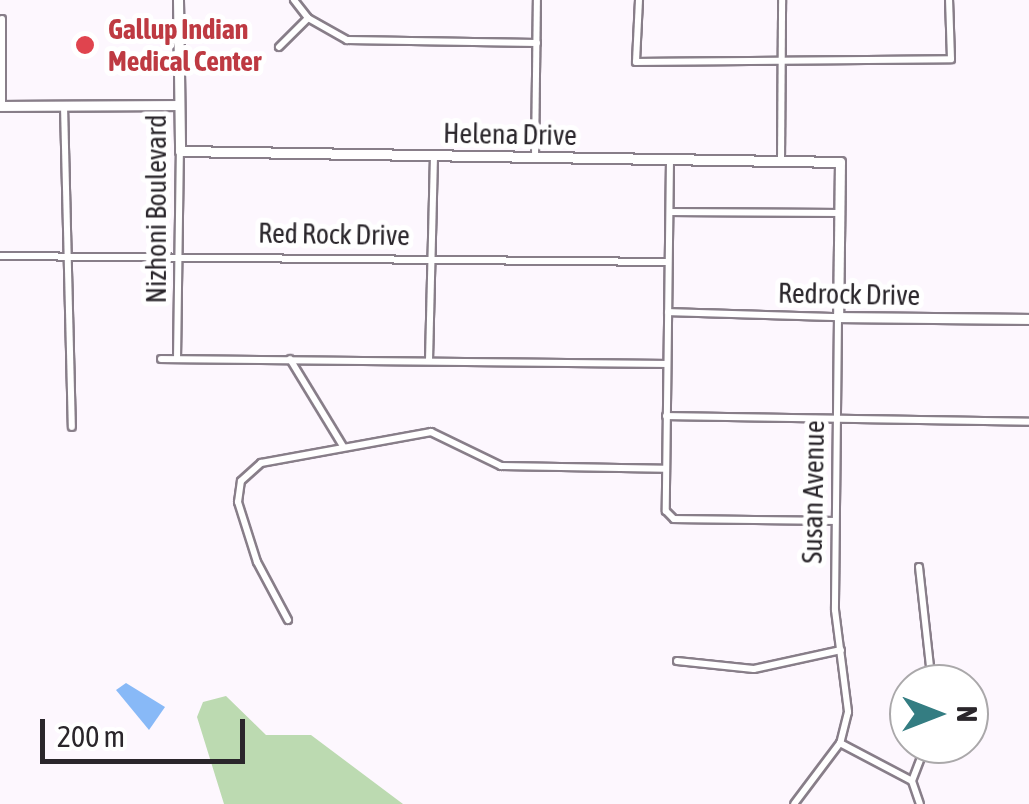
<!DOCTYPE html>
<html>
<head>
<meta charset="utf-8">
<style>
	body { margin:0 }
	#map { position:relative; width:1029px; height:804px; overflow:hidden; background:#fdf7fe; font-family:"Asap Condensed",sans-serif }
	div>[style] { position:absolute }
	.green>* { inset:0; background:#bcdab1 }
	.water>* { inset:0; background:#88b9f7 }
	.roads { filter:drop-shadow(2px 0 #887e89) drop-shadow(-2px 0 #887e89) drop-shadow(0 2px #887e89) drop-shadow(0 -2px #887e89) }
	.minor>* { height:6px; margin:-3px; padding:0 3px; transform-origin:3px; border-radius:3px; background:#fff }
	.major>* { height:9px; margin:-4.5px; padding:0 4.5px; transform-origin:4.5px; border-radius:4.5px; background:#fff }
	.dots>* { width:28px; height:28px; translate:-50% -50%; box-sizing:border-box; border:5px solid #fff; border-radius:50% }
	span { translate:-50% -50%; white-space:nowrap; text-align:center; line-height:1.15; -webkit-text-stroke:10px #fff; paint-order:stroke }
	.health-label { font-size:28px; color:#be3a42; font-weight:700 }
	.left { translate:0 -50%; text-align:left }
	.street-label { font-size:28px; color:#2a262b }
	.north { position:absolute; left:889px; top:664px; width:100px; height:100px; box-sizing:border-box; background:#fff; border:2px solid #aaa8aa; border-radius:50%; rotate:90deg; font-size:28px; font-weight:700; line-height:40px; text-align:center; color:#2a262b }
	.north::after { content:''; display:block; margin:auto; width:35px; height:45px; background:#347d82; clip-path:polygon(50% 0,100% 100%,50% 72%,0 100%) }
	.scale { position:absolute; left:40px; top:719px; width:205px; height:45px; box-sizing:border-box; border:5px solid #2a262b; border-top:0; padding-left:12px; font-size:30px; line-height:35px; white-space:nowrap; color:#2a262b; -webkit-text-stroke:8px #fff; paint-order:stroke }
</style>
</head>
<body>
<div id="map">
	<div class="green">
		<div style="clip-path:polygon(226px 696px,266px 735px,311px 735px,403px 804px,224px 804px,197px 717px,203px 702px)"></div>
	</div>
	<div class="water">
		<div style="clip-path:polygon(126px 683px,165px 707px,149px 730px,116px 690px)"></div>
	</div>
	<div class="roads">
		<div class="minor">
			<div style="left:294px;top:0;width:23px;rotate:52deg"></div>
			<div style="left:308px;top:18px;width:45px;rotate:29.4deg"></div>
			<div style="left:347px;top:40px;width:190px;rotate:0.9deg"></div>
			<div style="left:639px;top:0;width:62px;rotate:92.8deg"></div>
			<div style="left:636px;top:62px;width:315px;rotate:-0.5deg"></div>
			<div style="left:951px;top:59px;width:59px;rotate:-91.9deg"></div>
			<div style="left:279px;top:47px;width:41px;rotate:-45deg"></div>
			<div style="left:2px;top:106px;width:87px;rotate:-90deg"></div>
			<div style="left:64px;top:106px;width:321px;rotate:88.6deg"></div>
			<div style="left:535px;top:157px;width:157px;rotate:-89.3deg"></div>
			<div style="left:670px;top:160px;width:351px;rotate:90.7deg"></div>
			<div style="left:666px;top:511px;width:11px;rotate:45deg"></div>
			<div style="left:674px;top:519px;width:161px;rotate:0.7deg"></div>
			<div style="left:781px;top:160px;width:160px;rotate:-89.6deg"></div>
			<div style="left:670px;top:212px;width:169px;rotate:0.3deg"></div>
			<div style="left:0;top:256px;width:668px;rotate:0.51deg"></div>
			<div style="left:668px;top:312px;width:170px;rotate:1.7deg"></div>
			<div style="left:838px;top:317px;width:293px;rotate:90.6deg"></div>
			<div style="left:835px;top:610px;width:103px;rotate:82.7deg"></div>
			<div style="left:848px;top:712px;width:32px;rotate:104deg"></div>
			<div style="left:840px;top:743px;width:76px;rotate:127deg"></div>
			<div style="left:161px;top:359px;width:506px;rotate:0.57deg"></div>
			<div style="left:177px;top:359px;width:208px;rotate:-89.2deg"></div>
			<div style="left:290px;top:359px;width:102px;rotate:58.7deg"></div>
			<div style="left:429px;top:360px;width:205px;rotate:-88.6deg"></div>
			<div style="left:666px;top:416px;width:363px;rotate:0.9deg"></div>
			<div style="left:919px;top:567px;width:118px;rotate:83.7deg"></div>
			<div style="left:288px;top:620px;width:66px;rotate:-118.1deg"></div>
			<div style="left:257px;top:562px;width:63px;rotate:-107.6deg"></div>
			<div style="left:238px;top:502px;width:21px;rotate:-82deg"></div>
			<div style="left:241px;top:481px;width:27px;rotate:-42deg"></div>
			<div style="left:261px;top:463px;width:173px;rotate:-10.3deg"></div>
			<div style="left:431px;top:432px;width:78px;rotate:25.9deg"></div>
			<div style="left:501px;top:466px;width:164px;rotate:1deg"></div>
			<div style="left:677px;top:661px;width:77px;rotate:5.9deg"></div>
			<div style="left:754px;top:669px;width:89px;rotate:-12.3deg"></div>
			<div style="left:840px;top:743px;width:81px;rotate:27.8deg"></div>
			<div style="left:912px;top:781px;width:24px;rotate:71deg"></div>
			<div style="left:912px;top:781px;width:40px;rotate:-69deg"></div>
		</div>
		<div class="major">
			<div style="left:178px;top:0;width:151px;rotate:89.2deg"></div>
			<div style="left:180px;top:151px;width:660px;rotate:0.95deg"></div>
			<div style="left:840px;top:162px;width:155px;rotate:90.7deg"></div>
			<div style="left:838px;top:317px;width:191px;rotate:0.6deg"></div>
			<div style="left:0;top:106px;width:179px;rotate:-0.3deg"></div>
		</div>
	</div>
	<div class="dots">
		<div style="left:85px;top:45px;background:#e0444e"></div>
	</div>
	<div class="health-label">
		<span class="left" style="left:108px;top:45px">Gallup Indian<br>Medical Center</span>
	</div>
	<div class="street-label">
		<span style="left:510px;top:134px;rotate:1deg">Helena Drive</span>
		<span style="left:156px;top:209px;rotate:-90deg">Nizhoni Boulevard</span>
		<span style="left:334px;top:234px;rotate:1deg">Red Rock Drive</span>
		<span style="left:849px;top:294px;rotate:1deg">Redrock Drive</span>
		<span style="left:813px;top:492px;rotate:-89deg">Susan Avenue</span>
	</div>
	<div class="north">N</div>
	<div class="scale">200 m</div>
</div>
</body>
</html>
